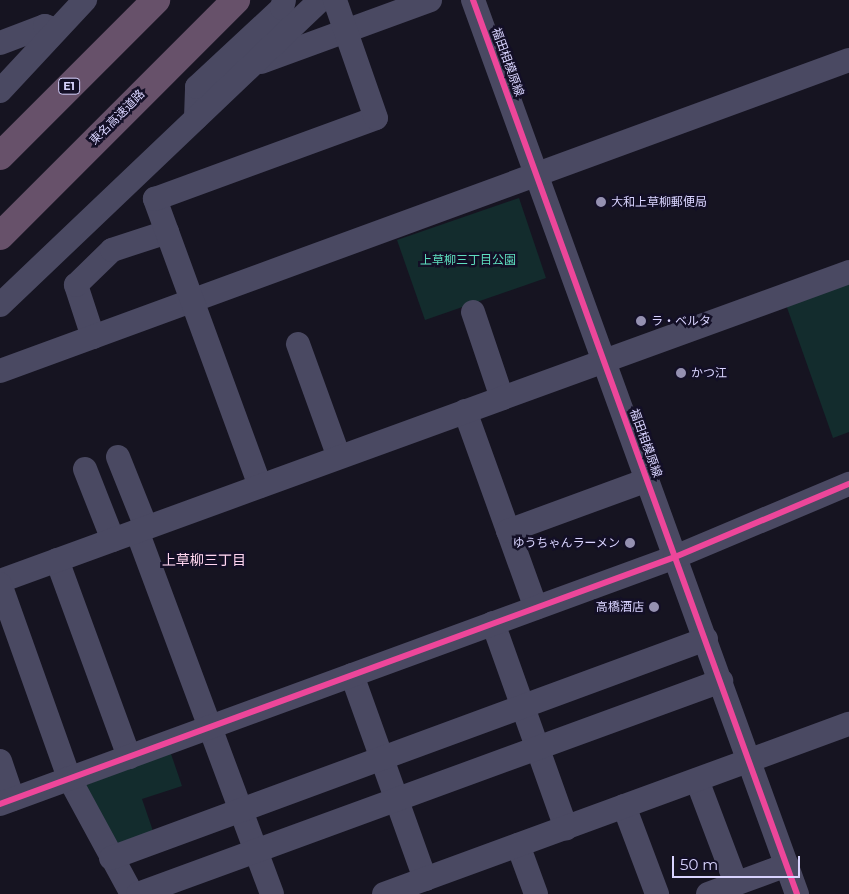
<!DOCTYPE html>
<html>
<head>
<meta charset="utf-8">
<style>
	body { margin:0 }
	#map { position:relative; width:849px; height:894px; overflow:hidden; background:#161421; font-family:Montserrat,"Noto Sans JP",sans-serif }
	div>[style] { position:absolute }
	.green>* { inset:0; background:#132c2d }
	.minor>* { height:24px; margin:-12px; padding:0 12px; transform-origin:12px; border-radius:12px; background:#4a4962 }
	.highway>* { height:28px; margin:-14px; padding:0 14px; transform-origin:14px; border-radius:14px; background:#67516a }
	.cycleway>* { height:6px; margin:-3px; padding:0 3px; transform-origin:3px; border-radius:3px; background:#ed469a }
	.dots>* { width:14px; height:14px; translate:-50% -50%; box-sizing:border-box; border:2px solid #130f26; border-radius:50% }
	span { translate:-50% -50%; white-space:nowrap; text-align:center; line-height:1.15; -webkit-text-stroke:5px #130f26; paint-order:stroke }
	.shield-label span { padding:1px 4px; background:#130f26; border:1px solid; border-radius:4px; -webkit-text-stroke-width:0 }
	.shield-label { font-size:11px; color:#d9d4ff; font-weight:700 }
	.street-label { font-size:12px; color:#d9d4ff }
	.poi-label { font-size:12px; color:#d9d4ff }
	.left { translate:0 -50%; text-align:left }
	.right { translate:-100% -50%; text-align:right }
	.park-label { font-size:12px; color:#5fe0c0 }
	.neighbourhood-label { font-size:14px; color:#ffd6f0 }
	.scale { position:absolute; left:672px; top:856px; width:128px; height:22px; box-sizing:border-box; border:2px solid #d9d4ff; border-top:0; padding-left:6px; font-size:15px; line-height:18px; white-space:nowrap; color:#d9d4ff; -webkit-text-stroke:4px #130f26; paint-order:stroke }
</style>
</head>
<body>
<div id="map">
	<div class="green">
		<div style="clip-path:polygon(519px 198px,546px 278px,425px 320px,397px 240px)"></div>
		<div style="clip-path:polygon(849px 277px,849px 432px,833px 438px,784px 299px)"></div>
		<div style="clip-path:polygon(170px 751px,182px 786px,142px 799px,154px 834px,115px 844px,84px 786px)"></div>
	</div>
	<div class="minor">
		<div style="left:473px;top:0;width:951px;rotate:70.08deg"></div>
		<div style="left:0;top:43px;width:48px;rotate:-20.7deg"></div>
		<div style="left:45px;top:26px;width:12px;rotate:20deg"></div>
		<div style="left:261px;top:62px;width:180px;rotate:-20.1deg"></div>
		<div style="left:0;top:91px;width:125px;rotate:-47deg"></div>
		<div style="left:196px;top:118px;width:31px;rotate:-88deg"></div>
		<div style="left:197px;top:87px;width:116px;rotate:-42.9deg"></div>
		<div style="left:282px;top:8px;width:8px;rotate:-76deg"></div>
		<div style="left:0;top:305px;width:442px;rotate:-43.6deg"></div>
		<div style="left:473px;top:312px;width:91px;rotate:71.4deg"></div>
		<div style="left:93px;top:337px;width:55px;rotate:-108.1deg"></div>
		<div style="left:76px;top:285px;width:50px;rotate:-44.2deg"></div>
		<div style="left:112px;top:250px;width:58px;rotate:-18.1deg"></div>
		<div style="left:298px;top:344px;width:120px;rotate:70.1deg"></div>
		<div style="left:0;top:371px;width:904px;rotate:-20.12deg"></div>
		<div style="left:465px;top:411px;width:209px;rotate:70.2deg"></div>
		<div style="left:118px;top:457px;width:75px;rotate:68.2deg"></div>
		<div style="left:85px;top:469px;width:76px;rotate:68.5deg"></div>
		<div style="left:260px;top:486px;width:306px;rotate:-110.1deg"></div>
		<div style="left:155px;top:199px;width:235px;rotate:-20.1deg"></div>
		<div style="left:376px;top:118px;width:125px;rotate:-109.2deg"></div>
		<div style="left:137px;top:531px;width:387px;rotate:69.6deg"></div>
		<div style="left:508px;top:531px;width:148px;rotate:-20.1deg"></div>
		<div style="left:57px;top:560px;width:210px;rotate:69.9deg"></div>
		<div style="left:0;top:581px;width:903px;rotate:-20deg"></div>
		<div style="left:0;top:584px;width:206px;rotate:70.4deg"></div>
		<div style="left:69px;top:778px;width:132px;rotate:61.5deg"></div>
		<div style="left:493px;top:623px;width:218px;rotate:70.4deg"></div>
		<div style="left:352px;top:675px;width:217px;rotate:70.3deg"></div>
		<div style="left:0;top:761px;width:40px;rotate:71.1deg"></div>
		<div style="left:697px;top:780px;width:110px;rotate:69.3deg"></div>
		<div style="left:0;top:804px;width:719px;rotate:-20.1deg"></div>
		<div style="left:675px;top:557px;width:189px;rotate:-22.8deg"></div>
		<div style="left:624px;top:806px;width:94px;rotate:69.4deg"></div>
		<div style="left:518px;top:845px;width:52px;rotate:69.8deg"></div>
		<div style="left:111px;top:858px;width:634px;rotate:-20.21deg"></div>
		<div style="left:138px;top:894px;width:621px;rotate:-20.07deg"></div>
		<div style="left:384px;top:894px;width:495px;rotate:-20.1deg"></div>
		<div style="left:708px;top:894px;width:84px;rotate:-20.2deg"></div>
	</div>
	<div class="highway">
		<div style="left:0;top:156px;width:221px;rotate:-45deg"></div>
		<div style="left:0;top:236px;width:334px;rotate:-45deg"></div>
	</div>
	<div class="cycleway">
		<div style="left:473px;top:0;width:951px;rotate:70.08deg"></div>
		<div style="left:0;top:804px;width:719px;rotate:-20.1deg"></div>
		<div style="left:675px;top:557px;width:189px;rotate:-22.8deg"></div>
	</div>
	<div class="dots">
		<div style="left:601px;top:202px;background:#9591b1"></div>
		<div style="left:641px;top:321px;background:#9591b1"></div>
		<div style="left:681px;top:373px;background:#9591b1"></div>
		<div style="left:630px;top:543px;background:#9591b1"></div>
		<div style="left:654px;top:607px;background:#9591b1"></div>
	</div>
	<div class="shield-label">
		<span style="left:69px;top:86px">E1</span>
	</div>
	<div class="street-label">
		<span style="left:508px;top:62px;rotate:70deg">福田相模原線</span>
		<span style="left:117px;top:117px;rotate:-45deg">東名高速道路</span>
		<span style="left:646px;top:443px;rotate:70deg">福田相模原線</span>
	</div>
	<div class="poi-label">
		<span class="left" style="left:611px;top:202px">大和上草柳郵便局</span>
		<span class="left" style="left:651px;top:321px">ラ・ベルタ</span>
		<span class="left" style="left:691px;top:373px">かつ江</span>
		<span class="right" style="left:620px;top:543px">ゆうちゃんラーメン</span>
		<span class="right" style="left:644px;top:607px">高橋酒店</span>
	</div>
	<div class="park-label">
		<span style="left:468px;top:260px">上草柳三丁目公園</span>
	</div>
	<div class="neighbourhood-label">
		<span style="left:204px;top:560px">上草柳三丁目</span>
	</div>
	<div class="scale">50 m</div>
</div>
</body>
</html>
